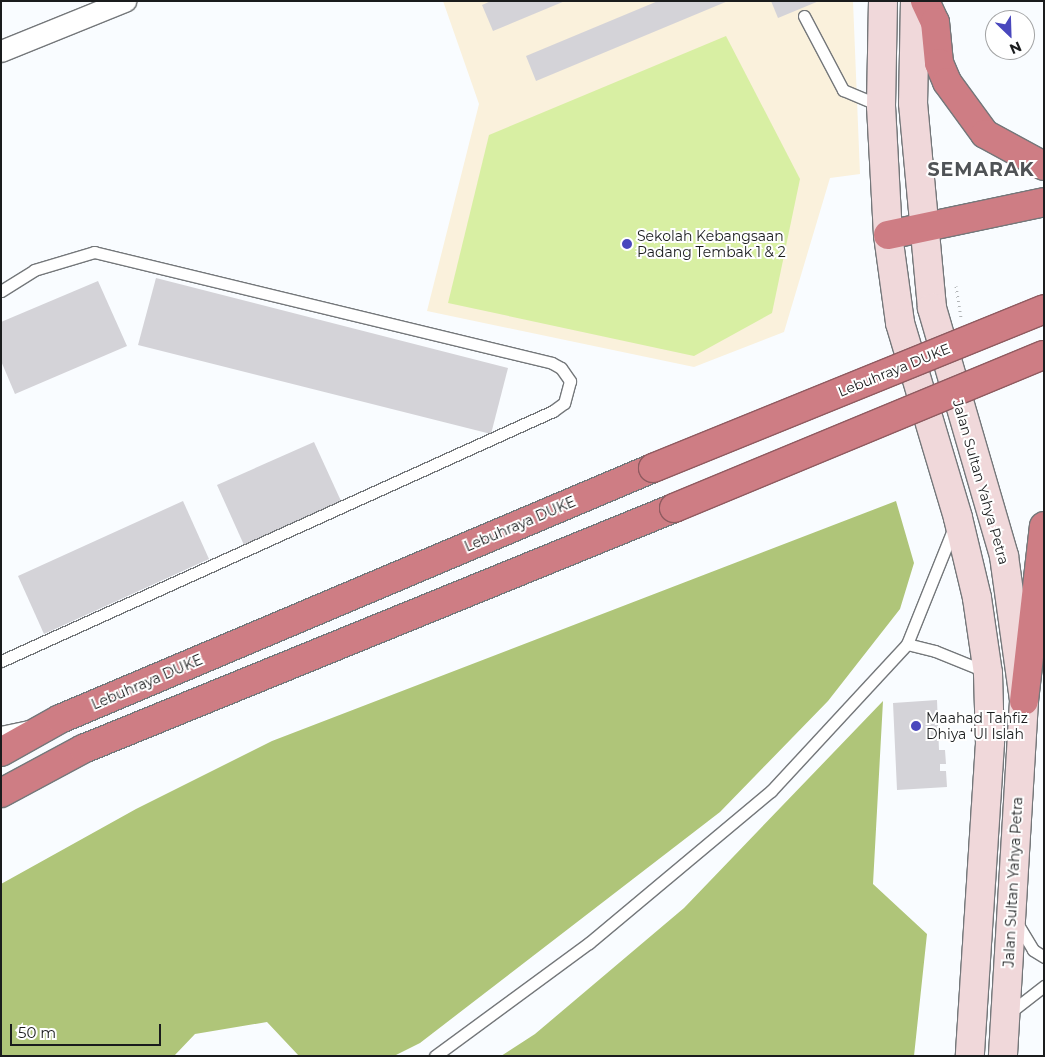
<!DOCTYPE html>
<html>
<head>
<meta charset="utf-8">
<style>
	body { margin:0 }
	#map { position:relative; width:1045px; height:1057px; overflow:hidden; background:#f9fcff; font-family:Montserrat,sans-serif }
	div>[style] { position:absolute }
	.education>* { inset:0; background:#faf1dc }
	.green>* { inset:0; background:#d8efa3 }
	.forest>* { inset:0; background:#afc579 }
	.building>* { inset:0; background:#d4d3d8 }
	.path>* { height:3px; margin-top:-1.5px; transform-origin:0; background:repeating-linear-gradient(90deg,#b1b4b6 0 1px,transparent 0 5px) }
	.roads { filter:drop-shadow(1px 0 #74777a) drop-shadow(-1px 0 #74777a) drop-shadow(0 1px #74777a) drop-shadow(0 -1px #74777a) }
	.lane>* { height:11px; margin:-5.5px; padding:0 5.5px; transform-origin:5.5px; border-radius:5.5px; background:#fff }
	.street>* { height:21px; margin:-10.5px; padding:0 10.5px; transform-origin:10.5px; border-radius:10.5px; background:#fff }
	.secondary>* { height:28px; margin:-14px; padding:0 14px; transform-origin:14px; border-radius:14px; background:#f0d8da }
	.highway>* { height:28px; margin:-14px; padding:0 14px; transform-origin:14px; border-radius:14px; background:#ce7d84 }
	.bridges { filter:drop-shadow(1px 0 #8f5b60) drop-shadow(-1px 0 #8f5b60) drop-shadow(0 1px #8f5b60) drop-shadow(0 -1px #8f5b60) }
	.highway-bridge>* { height:28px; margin:-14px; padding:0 14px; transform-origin:14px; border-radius:14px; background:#ce7d84 }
	.dots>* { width:14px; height:14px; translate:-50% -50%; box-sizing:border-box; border:2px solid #fff; border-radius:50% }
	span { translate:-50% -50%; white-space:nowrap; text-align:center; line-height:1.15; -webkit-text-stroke:4px #fff; paint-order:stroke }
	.poi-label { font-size:14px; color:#1a1c1d }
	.left { translate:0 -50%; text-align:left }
	.street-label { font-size:14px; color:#1a1c1d }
	.district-label { font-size:19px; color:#505356; font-weight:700; letter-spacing:1px }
	.frame { position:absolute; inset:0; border:2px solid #1a1c1d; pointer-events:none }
	.north { position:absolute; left:985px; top:10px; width:50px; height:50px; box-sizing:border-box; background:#fff; border:1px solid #a3a4a5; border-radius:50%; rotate:156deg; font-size:14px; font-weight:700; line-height:20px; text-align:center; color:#1a1c1d }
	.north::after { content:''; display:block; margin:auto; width:18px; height:22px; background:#4947bd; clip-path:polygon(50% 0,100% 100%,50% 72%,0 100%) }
	.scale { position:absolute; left:10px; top:1024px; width:151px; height:22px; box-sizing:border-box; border:2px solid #1a1c1d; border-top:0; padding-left:6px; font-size:15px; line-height:18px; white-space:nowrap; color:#1a1c1d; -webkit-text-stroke:4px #fff; paint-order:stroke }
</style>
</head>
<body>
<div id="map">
	<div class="education">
		<div style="clip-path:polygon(443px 1px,853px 1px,860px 174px,830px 178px,784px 332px,694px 367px,427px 311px,479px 104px)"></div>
	</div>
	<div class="green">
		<div style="clip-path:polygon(726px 36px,800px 179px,772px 313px,694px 356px,448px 303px,489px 135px)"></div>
	</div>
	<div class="forest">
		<div style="clip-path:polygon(896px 501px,914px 563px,900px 609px,828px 701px,720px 812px,420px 1043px,394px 1056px,299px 1056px,267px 1022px,195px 1034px,174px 1056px,1px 1056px,1px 884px,136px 809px,272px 741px)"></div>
		<div style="clip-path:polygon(883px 701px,873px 884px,927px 934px,914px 1056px,501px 1056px,535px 1034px,684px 908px)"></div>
	</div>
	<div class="building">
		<div style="clip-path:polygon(491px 1px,565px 1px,493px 31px,482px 5px)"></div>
		<div style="clip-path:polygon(658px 1px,728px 1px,536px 81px,526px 56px)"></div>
		<div style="clip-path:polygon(771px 1px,819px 1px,778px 18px)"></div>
		<div style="clip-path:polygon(156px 278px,508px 368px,491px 434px,138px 345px)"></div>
		<div style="clip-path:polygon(98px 281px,127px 346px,15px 394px,1px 361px,1px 322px)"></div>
		<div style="clip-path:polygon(314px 442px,341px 501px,244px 545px,217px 485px)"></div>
		<div style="clip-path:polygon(183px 501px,209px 559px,44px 634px,18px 576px)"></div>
		<div style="clip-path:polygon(937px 700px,939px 750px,945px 750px,946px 764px,940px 764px,940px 771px,946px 771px,947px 787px,897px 790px,893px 703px)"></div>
	</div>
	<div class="path">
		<div style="left:956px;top:286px;width:31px;rotate:81deg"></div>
	</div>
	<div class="roads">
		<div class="lane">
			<div style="left:804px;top:16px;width:84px;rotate:62.2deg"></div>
			<div style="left:843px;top:90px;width:41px;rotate:22.8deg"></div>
			<div style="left:1px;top:291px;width:39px;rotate:-32deg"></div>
			<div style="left:34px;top:270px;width:63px;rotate:-16.7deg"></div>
			<div style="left:94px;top:252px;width:471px;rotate:13.6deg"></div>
			<div style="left:552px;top:363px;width:10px;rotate:29deg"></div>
			<div style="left:561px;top:368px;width:16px;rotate:55deg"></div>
			<div style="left:570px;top:381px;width:23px;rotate:105deg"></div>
			<div style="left:564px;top:403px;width:14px;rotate:144deg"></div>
			<div style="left:553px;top:411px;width:606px;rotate:155.63deg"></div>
			<div style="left:907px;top:644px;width:29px;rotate:14deg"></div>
			<div style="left:935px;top:651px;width:56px;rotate:22deg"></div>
			<div style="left:1px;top:732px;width:29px;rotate:-12deg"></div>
			<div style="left:1017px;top:923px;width:31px;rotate:59deg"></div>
			<div style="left:1033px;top:950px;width:13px;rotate:32deg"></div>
			<div style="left:1008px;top:1014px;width:46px;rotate:-37.9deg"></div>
			<div style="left:435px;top:1056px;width:191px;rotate:-36.3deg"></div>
			<div style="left:589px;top:943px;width:237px;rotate:-39.9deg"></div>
			<div style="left:771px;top:791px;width:200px;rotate:-47.2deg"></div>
			<div style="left:907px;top:644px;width:126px;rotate:-68.1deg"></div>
		</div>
		<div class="street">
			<div style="left:1px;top:51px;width:134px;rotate:-22deg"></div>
		</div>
		<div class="secondary">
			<div style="left:883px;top:1px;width:105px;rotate:91.1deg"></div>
			<div style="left:881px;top:106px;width:129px;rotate:86.9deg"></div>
			<div style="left:888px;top:235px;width:89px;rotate:82.2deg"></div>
			<div style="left:900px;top:323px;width:203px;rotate:73.4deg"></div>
			<div style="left:958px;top:518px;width:82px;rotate:76.6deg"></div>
			<div style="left:977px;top:598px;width:76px;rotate:81.7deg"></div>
			<div style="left:988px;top:673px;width:70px;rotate:88.4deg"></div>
			<div style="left:990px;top:743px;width:314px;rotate:93.7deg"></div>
			<div style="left:915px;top:1px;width:102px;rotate:91.1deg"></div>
			<div style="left:913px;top:103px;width:206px;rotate:84.7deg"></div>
			<div style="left:932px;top:308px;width:258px;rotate:73.8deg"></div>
			<div style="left:1004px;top:556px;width:146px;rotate:82.1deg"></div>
			<div style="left:1024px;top:701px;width:356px;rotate:93.4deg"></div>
		</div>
		<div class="highway">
			<div style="left:925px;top:1px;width:23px;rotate:65deg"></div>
			<div style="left:935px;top:22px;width:41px;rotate:84.4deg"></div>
			<div style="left:939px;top:63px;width:21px;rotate:67deg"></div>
			<div style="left:947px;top:82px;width:64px;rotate:53.8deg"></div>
			<div style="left:985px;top:134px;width:67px;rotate:28.5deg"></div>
			<div style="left:888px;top:235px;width:159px;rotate:-11.9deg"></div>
			<div style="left:1024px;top:701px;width:176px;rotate:-83.5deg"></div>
			<div style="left:1px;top:752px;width:68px;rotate:-29.2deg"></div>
			<div style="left:60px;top:719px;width:644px;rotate:-22.94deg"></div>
			<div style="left:1px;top:793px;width:93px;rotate:-28.2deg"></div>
			<div style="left:83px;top:749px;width:638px;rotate:-22.18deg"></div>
		</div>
	</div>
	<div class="bridges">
		<div class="highway-bridge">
			<div style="left:653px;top:468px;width:422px;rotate:-22.1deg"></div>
			<div style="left:674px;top:508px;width:400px;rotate:-22.5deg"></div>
		</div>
	</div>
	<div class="dots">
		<div style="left:627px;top:244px;background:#4947bd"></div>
		<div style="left:916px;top:726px;background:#4947bd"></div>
	</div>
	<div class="poi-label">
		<span class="left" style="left:637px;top:244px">Sekolah Kebangsaan<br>Padang Tembak 1 &amp; 2</span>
		<span class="left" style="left:926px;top:726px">Maahad Tahfiz<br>Dhiya ‘Ul Islah</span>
	</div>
	<div class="street-label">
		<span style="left:894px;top:370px;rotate:-22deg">Lebuhraya DUKE</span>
		<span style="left:981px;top:482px;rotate:74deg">Jalan Sultan Yahya Petra</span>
		<span style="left:520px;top:524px;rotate:-23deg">Lebuhraya DUKE</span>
		<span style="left:147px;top:682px;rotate:-23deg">Lebuhraya DUKE</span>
		<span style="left:1013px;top:882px;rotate:-87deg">Jalan Sultan Yahya Petra</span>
	</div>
	<div class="district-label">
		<span style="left:981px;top:170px">SEMARAK</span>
	</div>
	<div class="frame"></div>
	<div class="north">N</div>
	<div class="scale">50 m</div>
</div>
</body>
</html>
